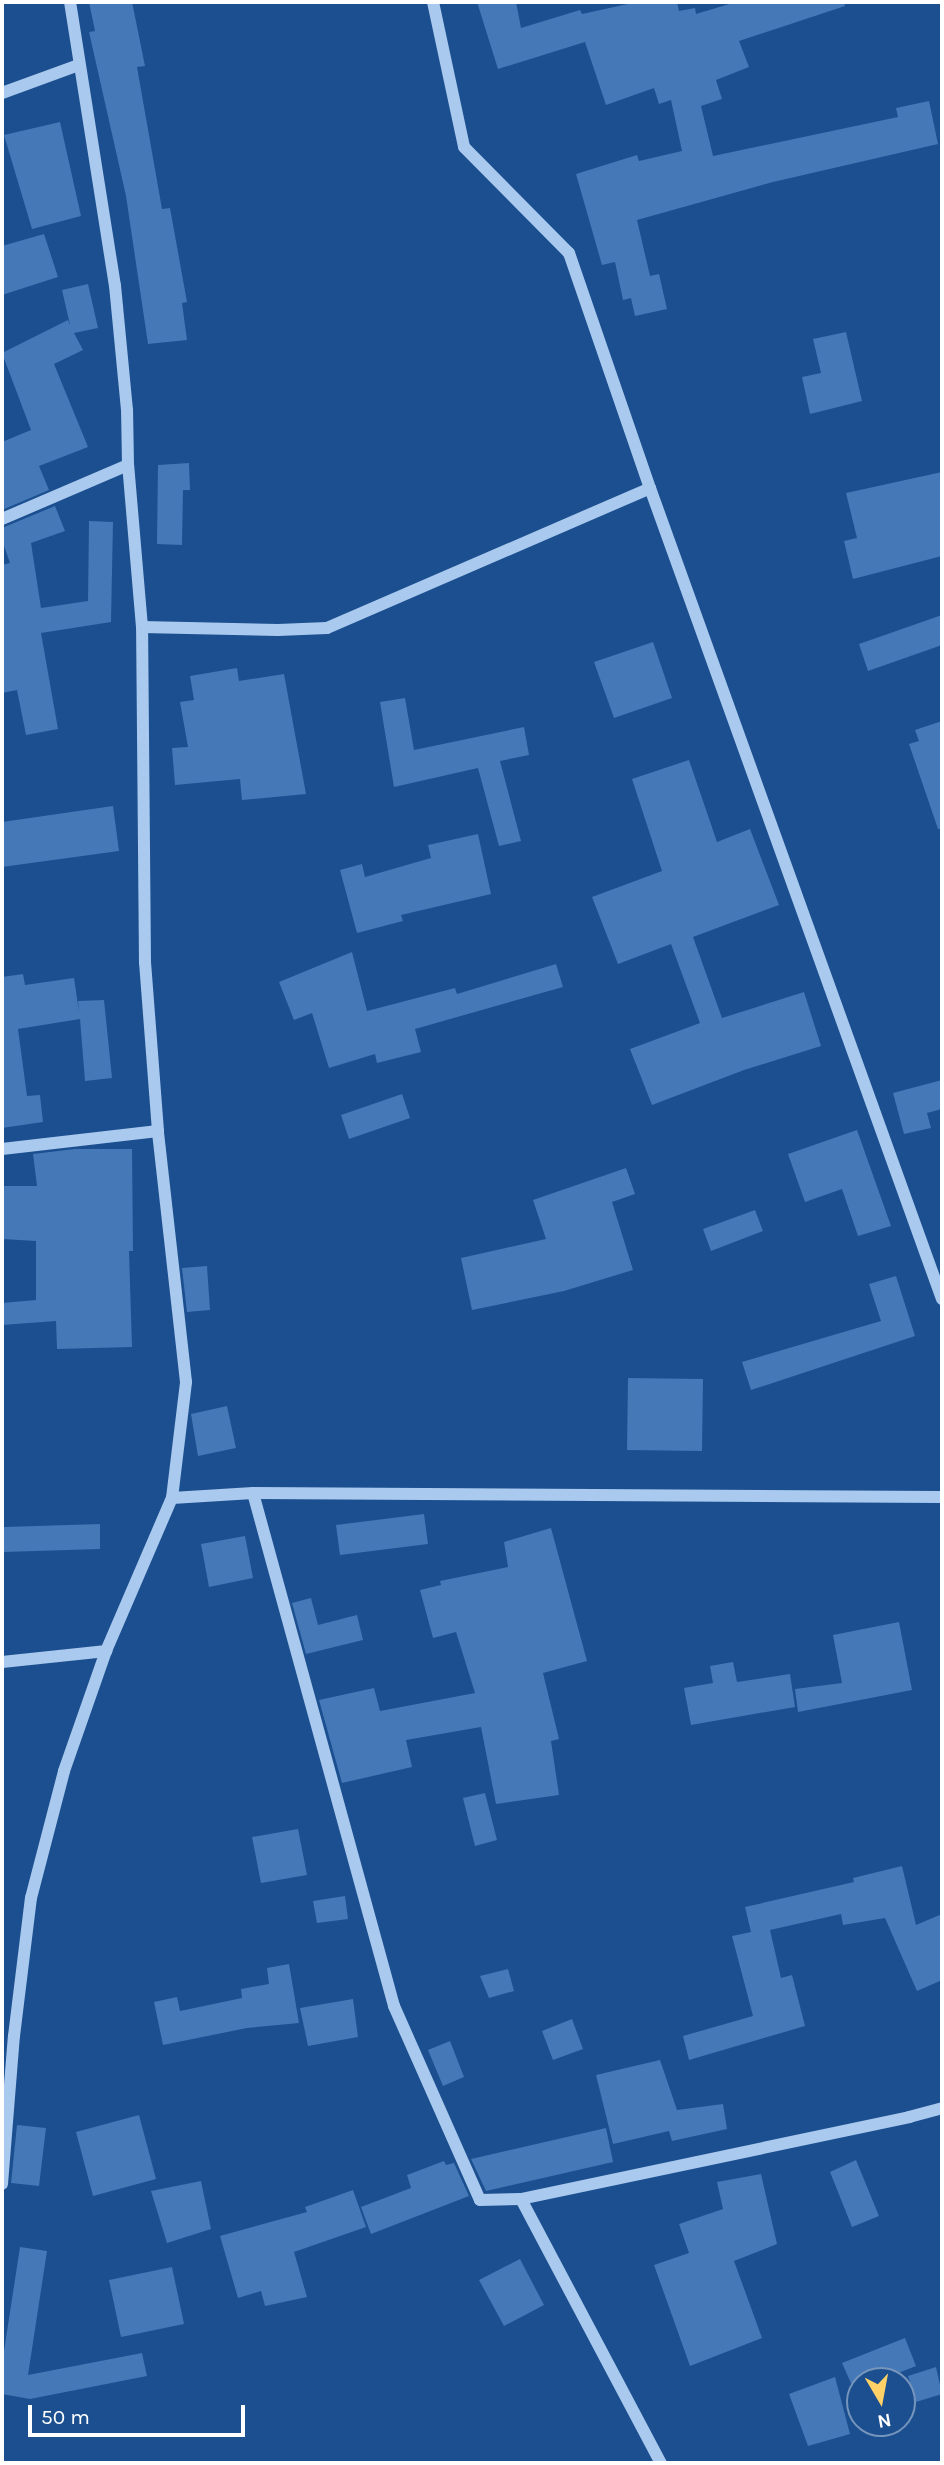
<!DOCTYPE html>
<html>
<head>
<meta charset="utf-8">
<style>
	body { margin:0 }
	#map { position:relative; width:944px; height:2465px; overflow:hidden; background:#1b4f8f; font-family:Karla,sans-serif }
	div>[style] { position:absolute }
	.building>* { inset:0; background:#4478b7 }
	.minor>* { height:12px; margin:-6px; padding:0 6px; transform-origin:6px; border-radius:6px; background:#a9c9ee }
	span { translate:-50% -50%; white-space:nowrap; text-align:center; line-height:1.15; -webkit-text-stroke:7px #1b4f8f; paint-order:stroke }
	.frame { position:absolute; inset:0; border:4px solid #fff; pointer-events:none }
	.north { position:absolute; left:846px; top:2367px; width:70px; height:70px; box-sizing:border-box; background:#1b4f8f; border:2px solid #7695bc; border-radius:50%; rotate:170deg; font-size:19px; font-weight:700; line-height:28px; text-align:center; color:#fff }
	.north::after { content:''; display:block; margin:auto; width:24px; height:32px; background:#ffd166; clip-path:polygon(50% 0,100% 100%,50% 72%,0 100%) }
	.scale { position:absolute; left:28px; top:2405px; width:217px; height:32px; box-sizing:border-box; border:4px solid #fff; border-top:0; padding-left:9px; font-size:21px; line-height:24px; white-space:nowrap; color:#fff; -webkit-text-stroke:5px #1b4f8f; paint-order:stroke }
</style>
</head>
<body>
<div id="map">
	<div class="building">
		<div style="clip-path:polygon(89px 2px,132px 2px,145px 66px,137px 67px,162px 209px,170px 208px,187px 302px,182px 303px,187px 340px,148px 344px,126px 196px,89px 32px,95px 31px)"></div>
		<div style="clip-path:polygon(477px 2px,516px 2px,521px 28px,580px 10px,582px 14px,637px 2px,677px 2px,679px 11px,695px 8px,696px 14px,736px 2px,844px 2px,845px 6px,739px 41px,749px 67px,716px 80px,722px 99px,701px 106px,713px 156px,898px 117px,896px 108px,929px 101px,938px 144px,773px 182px,637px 220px,650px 276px,659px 274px,667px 309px,635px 316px,631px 298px,623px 300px,615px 262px,602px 265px,576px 174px,637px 155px,639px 161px,682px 151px,671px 100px,659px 104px,654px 88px,606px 105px,585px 42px,498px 69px)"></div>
		<div style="clip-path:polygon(60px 122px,81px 216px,32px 229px,4px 135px)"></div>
		<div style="clip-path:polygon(44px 234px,58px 277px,2px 295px,2px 246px)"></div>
		<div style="clip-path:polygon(88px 284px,98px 328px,74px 333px,83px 350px,54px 364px,88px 447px,39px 466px,49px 490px,2px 510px,2px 442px,31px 430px,2px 353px,68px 320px,70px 325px,62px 290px)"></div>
		<div style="clip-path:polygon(846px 332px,862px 401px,810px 414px,802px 377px,821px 373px,813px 339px)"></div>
		<div style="clip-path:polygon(189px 463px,190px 490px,183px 490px,182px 545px,157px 544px,158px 465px)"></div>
		<div style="clip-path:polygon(942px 472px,942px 556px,853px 579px,844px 541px,857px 538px,846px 493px)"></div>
		<div style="clip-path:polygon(55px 506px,65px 531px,31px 543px,41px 608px,88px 601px,89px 521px,113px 522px,111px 622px,41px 633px,58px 729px,26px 735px,17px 690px,2px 693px,2px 565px,10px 563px,2px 540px,2px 528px)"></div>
		<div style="clip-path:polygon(942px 615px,942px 645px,868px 671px,859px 644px)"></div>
		<div style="clip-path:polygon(653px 642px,672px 698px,614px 718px,594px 662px)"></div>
		<div style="clip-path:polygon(237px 668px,239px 681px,284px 674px,306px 794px,242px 800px,240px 779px,175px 785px,172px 748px,188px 747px,180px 702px,194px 700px,190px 676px)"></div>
		<div style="clip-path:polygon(405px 698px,414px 750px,524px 727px,529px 755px,500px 761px,521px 841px,499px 846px,478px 768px,394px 787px,380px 702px)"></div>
		<div style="clip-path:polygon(942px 721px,942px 829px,938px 829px,909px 744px,919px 741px,915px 730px)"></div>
		<div style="clip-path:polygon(689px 760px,717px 842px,750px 829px,779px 905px,693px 937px,722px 1018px,804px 992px,821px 1046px,744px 1070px,652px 1105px,630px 1049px,700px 1023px,671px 944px,618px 964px,592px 897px,662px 871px,632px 779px)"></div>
		<div style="clip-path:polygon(113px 806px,119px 851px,2px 867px,2px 822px)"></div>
		<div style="clip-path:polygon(478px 834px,491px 894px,401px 915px,403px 921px,357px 933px,340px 870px,362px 864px,365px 877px,431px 858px,428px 845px)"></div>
		<div style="clip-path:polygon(352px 952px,367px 1011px,455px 988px,457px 994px,556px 964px,563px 987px,415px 1029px,421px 1052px,377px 1063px,375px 1054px,329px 1068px,312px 1013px,294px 1020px,279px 982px)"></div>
		<div style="clip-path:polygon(23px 974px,25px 985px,74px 978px,79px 1012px,78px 1001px,104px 1000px,112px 1078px,85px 1081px,80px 1019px,18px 1029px,27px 1096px,40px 1095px,43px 1122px,2px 1128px,2px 977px)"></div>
		<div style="clip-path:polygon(942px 1080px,942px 1109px,927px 1113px,931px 1128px,904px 1134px,893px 1093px)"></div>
		<div style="clip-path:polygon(402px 1094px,410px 1118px,349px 1139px,341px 1115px)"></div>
		<div style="clip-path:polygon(857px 1130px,891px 1226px,858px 1236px,842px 1189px,805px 1202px,788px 1154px)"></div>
		<div style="clip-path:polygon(75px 1149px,132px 1149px,133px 1251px,129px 1251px,132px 1347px,57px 1349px,56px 1321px,2px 1325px,2px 1303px,36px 1300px,36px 1241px,2px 1239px,2px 1186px,37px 1186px,33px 1154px)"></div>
		<div style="clip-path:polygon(626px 1168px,635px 1194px,612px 1202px,633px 1270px,564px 1291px,472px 1310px,461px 1258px,546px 1239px,533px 1200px)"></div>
		<div style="clip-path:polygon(755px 1210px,763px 1231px,711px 1251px,703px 1229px)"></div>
		<div style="clip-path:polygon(207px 1266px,210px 1310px,187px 1312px,182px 1268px)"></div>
		<div style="clip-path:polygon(896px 1276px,915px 1336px,751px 1390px,742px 1362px,881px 1321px,869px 1284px)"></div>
		<div style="clip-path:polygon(628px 1378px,703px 1379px,702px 1451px,627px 1450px)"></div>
		<div style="clip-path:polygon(227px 1406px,236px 1448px,198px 1456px,191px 1414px)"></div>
		<div style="clip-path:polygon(424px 1514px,428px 1544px,340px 1555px,336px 1525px)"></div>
		<div style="clip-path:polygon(100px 1524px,100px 1549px,4px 1552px,4px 1527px)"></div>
		<div style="clip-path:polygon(551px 1528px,587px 1661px,543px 1673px,559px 1739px,551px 1741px,559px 1795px,496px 1804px,481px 1727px,406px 1740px,412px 1767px,342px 1783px,319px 1700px,374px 1688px,380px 1711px,475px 1693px,456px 1632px,433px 1638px,420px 1590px,441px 1585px,440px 1581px,508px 1567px,504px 1542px)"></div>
		<div style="clip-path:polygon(245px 1536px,253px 1578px,209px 1587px,201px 1544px)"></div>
		<div style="clip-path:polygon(311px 1598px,318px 1625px,357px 1615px,363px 1640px,306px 1654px,292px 1603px)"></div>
		<div style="clip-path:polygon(899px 1622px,912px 1690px,798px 1712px,795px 1689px,842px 1683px,833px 1635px)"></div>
		<div style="clip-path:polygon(733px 1662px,737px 1682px,790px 1674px,795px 1707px,691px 1725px,684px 1688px,713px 1683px,710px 1666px)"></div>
		<div style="clip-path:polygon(485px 1793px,497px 1840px,475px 1846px,463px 1798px)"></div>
		<div style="clip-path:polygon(298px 1829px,307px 1875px,261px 1883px,252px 1837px)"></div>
		<div style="clip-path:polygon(902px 1866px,916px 1925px,942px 1914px,942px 1980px,917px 1991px,885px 1918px,843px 1925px,841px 1914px,770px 1930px,781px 1978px,792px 1975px,805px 2026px,689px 2060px,683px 2036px,753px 2016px,732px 1936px,751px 1932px,745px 1907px,854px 1882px,853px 1878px)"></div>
		<div style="clip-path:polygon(345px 1896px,348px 1919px,317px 1923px,313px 1901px)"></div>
		<div style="clip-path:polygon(289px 1964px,299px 2023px,247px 2028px,163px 2045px,154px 2002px,177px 1997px,180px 2011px,242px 1998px,241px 1989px,269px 1984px,267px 1968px)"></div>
		<div style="clip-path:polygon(508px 1969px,514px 1991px,489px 1998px,480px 1976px)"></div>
		<div style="clip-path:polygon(353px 1999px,358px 2037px,308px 2046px,300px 2008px)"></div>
		<div style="clip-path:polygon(572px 2019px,583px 2049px,553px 2060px,542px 2031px)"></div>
		<div style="clip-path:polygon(450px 2041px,464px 2077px,443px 2086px,428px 2050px)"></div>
		<div style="clip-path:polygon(660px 2060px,677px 2110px,723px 2104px,727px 2129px,672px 2141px,669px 2131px,613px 2144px,596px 2075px)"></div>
		<div style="clip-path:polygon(139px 2115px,156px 2179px,93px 2196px,76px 2132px)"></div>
		<div style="clip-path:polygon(17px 2125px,46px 2128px,39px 2186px,11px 2183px)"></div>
		<div style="clip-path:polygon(606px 2128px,613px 2162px,486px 2191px,471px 2159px)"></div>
		<div style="clip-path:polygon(856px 2160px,879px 2216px,852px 2227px,830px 2172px)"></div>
		<div style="clip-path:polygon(444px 2161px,446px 2165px,454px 2163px,469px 2196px,371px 2234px,361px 2207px,411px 2188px,407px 2175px)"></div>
		<div style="clip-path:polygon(761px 2174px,777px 2244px,734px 2261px,762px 2338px,690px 2366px,654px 2265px,689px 2253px,679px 2224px,723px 2209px,717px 2182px)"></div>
		<div style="clip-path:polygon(201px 2181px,211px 2229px,167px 2243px,151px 2191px)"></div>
		<div style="clip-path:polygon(353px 2190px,366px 2227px,294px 2252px,307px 2297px,265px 2306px,261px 2291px,238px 2298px,220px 2236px,307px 2212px,305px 2207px)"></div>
		<div style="clip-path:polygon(20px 2247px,47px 2251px,28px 2375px,142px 2353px,147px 2376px,30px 2399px,2px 2394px,2px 2364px)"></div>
		<div style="clip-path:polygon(520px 2259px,544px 2305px,504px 2326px,479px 2280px)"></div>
		<div style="clip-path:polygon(172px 2267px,184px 2324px,121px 2337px,109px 2280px)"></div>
		<div style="clip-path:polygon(905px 2338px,916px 2366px,878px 2381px,860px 2381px,860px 2388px,854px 2390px,842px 2363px)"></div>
		<div style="clip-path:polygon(936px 2367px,942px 2394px,916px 2402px,908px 2376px)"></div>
		<div style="clip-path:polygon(835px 2377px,850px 2434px,808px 2446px,789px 2394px)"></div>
	</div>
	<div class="minor">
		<div style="left:433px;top:2px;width:148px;rotate:77.9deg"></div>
		<div style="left:464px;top:147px;width:149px;rotate:45.3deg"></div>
		<div style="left:569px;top:253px;width:249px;rotate:71deg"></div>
		<div style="left:650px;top:488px;width:862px;rotate:70.2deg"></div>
		<div style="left:2px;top:93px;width:82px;rotate:-20deg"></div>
		<div style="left:2px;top:519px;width:137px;rotate:-23.2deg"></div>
		<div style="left:142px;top:627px;width:136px;rotate:1.3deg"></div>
		<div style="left:278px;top:630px;width:49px;rotate:-2.3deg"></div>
		<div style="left:327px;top:628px;width:352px;rotate:-23.4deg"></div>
		<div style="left:2px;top:1149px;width:157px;rotate:-6.6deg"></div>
		<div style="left:253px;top:1493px;width:532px;rotate:74.63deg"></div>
		<div style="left:394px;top:2006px;width:212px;rotate:66.1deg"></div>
		<div style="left:480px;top:2200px;width:41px;rotate:-1.4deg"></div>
		<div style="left:521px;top:2199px;width:299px;rotate:62.1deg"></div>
		<div style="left:172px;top:1498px;width:81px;rotate:-3.5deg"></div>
		<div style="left:253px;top:1493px;width:689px;rotate:0.33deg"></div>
		<div style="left:2px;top:1662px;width:105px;rotate:-6deg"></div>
		<div style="left:2px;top:2184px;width:148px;rotate:-85.4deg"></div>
		<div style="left:14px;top:2036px;width:139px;rotate:-83deg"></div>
		<div style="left:31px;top:1898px;width:131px;rotate:-75.4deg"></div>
		<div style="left:64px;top:1771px;width:127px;rotate:-70.7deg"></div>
		<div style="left:106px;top:1651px;width:167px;rotate:-66.7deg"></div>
		<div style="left:172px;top:1498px;width:117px;rotate:-83.1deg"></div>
		<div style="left:186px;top:1382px;width:253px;rotate:-96.4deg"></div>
		<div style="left:158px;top:1131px;width:169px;rotate:-94.4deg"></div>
		<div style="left:145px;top:963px;width:336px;rotate:-90.5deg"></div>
		<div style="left:142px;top:627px;width:163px;rotate:-94.9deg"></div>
		<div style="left:128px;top:465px;width:55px;rotate:-91deg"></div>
		<div style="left:127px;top:410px;width:125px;rotate:-95.5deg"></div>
		<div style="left:115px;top:286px;width:288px;rotate:-99deg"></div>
		<div style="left:521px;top:2199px;width:397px;rotate:-11.9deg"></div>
		<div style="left:909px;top:2117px;width:34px;rotate:-15deg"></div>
	</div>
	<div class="frame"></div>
	<div class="north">N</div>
	<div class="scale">50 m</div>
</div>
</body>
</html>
